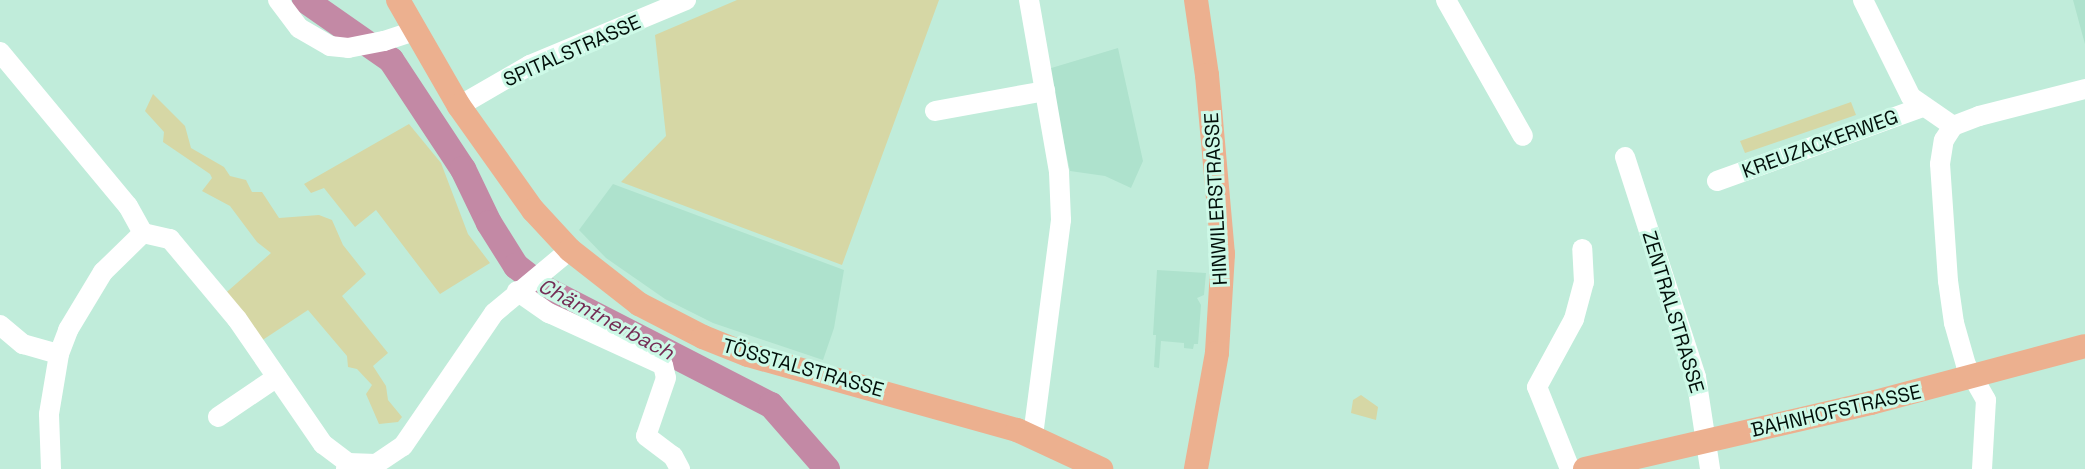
<!DOCTYPE html>
<html>
<head>
<meta charset="utf-8">
<style>
	body { margin:0 }
	#map { position:relative; width:2085px; height:469px; overflow:hidden; background:#c0ecda; font-family:"Space Grotesk",sans-serif }
	div>[style] { position:absolute }
	.built>* { inset:0; background:#aee2cd }
	.green>* { inset:0; background:#d6d7a5 }
	.river>* { height:26px; margin:-13px; padding:0 13px; transform-origin:13px; border-radius:13px; background:#c389a5 }
	.minor>* { height:20px; margin:-10px; padding:0 10px; transform-origin:10px; border-radius:10px; background:#fff }
	.major>* { height:24px; margin:-12px; padding:0 12px; transform-origin:12px; border-radius:12px; background:#ecb08f }
	span { translate:-50% -50%; white-space:nowrap; text-align:center; line-height:1.15; -webkit-text-stroke:6px #cdf9e7; paint-order:stroke }
	.street-label { font-size:20px; color:#020f0a }
	.water-label { font-size:21px; color:#742d55; font-style:italic }
</style>
</head>
<body>
<div id="map">
	<div class="built">
		<div style="clip-path:polygon(2073px 0,2085px 0,2085px 44px,2083px 37px)"></div>
		<div style="clip-path:polygon(1118px 48px,1143px 161px,1131px 188px,1105px 176px,1070px 171px,1048px 69px)"></div>
		<div style="clip-path:polygon(613px 184px,844px 270px,834px 328px,823px 360px,713px 323px,665px 299px,606px 258px,579px 230px)"></div>
		<div style="clip-path:polygon(1157px 270px,1206px 273px,1204px 295px,1197px 298px,1201px 305px,1198px 344px,1194px 344px,1193px 349px,1184px 348px,1184px 343px,1161px 341px,1159px 368px,1154px 367px,1156px 335px,1153px 335px)"></div>
	</div>
	<div class="green">
		<div style="clip-path:polygon(737px 0,939px 0,842px 265px,621px 182px,666px 136px,655px 35px)"></div>
		<div style="clip-path:polygon(153px 94px,185px 126px,191px 148px,224px 167px,230px 176px,246px 180px,252px 192px,262px 192px,279px 218px,319px 215px,332px 220px,343px 245px,366px 274px,342px 296px,388px 353px,373px 366px,386px 386px,388px 400px,402px 417px,398px 422px,379px 424px,366px 394px,372px 385px,357px 369px,348px 367px,347px 356px,308px 310px,255px 345px,220px 298px,271px 253px,257px 242px,230px 206px,202px 191px,212px 178px,210px 174px,163px 142px,164px 132px,145px 111px)"></div>
		<div style="clip-path:polygon(1851px 102px,1856px 115px,1745px 153px,1740px 141px)"></div>
		<div style="clip-path:polygon(409px 124px,441px 163px,468px 234px,490px 263px,440px 294px,376px 210px,355px 227px,324px 188px,311px 193px,304px 184px)"></div>
		<div style="clip-path:polygon(1361px 395px,1378px 407px,1376px 420px,1351px 413px,1353px 400px)"></div>
	</div>
	<div class="river">
		<div style="left:305px;top:0;width:105px;rotate:34.9deg"></div>
		<div style="left:391px;top:60px;width:131px;rotate:56.6deg"></div>
		<div style="left:463px;top:169px;width:60px;rotate:64.3deg"></div>
		<div style="left:489px;top:223px;width:51px;rotate:57.9deg"></div>
		<div style="left:516px;top:266px;width:39px;rotate:38deg"></div>
		<div style="left:547px;top:290px;width:252px;rotate:27.2deg"></div>
		<div style="left:771px;top:405px;width:85px;rotate:48.8deg"></div>
	</div>
	<div class="minor">
		<div style="left:278px;top:0;width:35px;rotate:53deg"></div>
		<div style="left:299px;top:28px;width:36px;rotate:30deg"></div>
		<div style="left:330px;top:46px;width:18px;rotate:6deg"></div>
		<div style="left:348px;top:48px;width:37px;rotate:-11deg"></div>
		<div style="left:384px;top:41px;width:32px;rotate:-18deg"></div>
		<div style="left:1029px;top:0;width:175px;rotate:80.1deg"></div>
		<div style="left:1059px;top:172px;width:48px;rotate:87.6deg"></div>
		<div style="left:1061px;top:220px;width:218px;rotate:97.4deg"></div>
		<div style="left:1446px;top:0;width:156px;rotate:60.5deg"></div>
		<div style="left:1863px;top:0;width:108px;rotate:63.7deg"></div>
		<div style="left:1911px;top:97px;width:51px;rotate:34.6deg"></div>
		<div style="left:0;top:52px;width:200px;rotate:50.3deg"></div>
		<div style="left:128px;top:206px;width:31px;rotate:61deg"></div>
		<div style="left:459px;top:106px;width:82px;rotate:-30deg"></div>
		<div style="left:530px;top:65px;width:169px;rotate:-22.6deg"></div>
		<div style="left:935px;top:111px;width:112px;rotate:-10.3deg"></div>
		<div style="left:1625px;top:157px;width:231px;rotate:72.1deg"></div>
		<div style="left:1696px;top:377px;width:93px;rotate:81.3deg"></div>
		<div style="left:1717px;top:181px;width:219px;rotate:-19.8deg"></div>
		<div style="left:517px;top:291px;width:39px;rotate:35deg"></div>
		<div style="left:549px;top:313px;width:125px;rotate:24.5deg"></div>
		<div style="left:663px;top:365px;width:13px;rotate:77deg"></div>
		<div style="left:666px;top:378px;width:61px;rotate:109deg"></div>
		<div style="left:646px;top:436px;width:34px;rotate:37deg"></div>
		<div style="left:673px;top:456px;width:15px;rotate:62deg"></div>
		<div style="left:0;top:325px;width:30px;rotate:40deg"></div>
		<div style="left:23px;top:344px;width:37px;rotate:16deg"></div>
		<div style="left:218px;top:417px;width:71px;rotate:-34.1deg"></div>
		<div style="left:51px;top:469px;width:55px;rotate:-92.1deg"></div>
		<div style="left:49px;top:414px;width:61px;rotate:-80.5deg"></div>
		<div style="left:59px;top:354px;width:26px;rotate:-69deg"></div>
		<div style="left:68px;top:330px;width:68px;rotate:-58.9deg"></div>
		<div style="left:103px;top:272px;width:56px;rotate:-44.3deg"></div>
		<div style="left:143px;top:233px;width:28px;rotate:13deg"></div>
		<div style="left:170px;top:239px;width:104px;rotate:50.1deg"></div>
		<div style="left:237px;top:319px;width:152px;rotate:55.5deg"></div>
		<div style="left:323px;top:444px;width:31px;rotate:37deg"></div>
		<div style="left:346px;top:469px;width:6px;rotate:-72deg"></div>
		<div style="left:348px;top:463px;width:28px;rotate:2deg"></div>
		<div style="left:376px;top:464px;width:32px;rotate:-34deg"></div>
		<div style="left:403px;top:446px;width:161px;rotate:-55.6deg"></div>
		<div style="left:494px;top:313px;width:99px;rotate:-39.7deg"></div>
		<div style="left:1570px;top:469px;width:88px;rotate:-111.9deg"></div>
		<div style="left:1537px;top:387px;width:77px;rotate:-61.4deg"></div>
		<div style="left:1574px;top:319px;width:38px;rotate:-75deg"></div>
		<div style="left:1584px;top:282px;width:33px;rotate:-93deg"></div>
		<div style="left:1982px;top:469px;width:69px;rotate:-86.7deg"></div>
		<div style="left:1986px;top:400px;width:40px;rotate:-119.7deg"></div>
		<div style="left:1966px;top:365px;width:44px;rotate:-105.9deg"></div>
		<div style="left:1954px;top:323px;width:42px;rotate:-98.1deg"></div>
		<div style="left:1948px;top:281px;width:117px;rotate:-93.9deg"></div>
		<div style="left:1940px;top:164px;width:24px;rotate:-81deg"></div>
		<div style="left:1944px;top:140px;width:17px;rotate:-57deg"></div>
		<div style="left:1953px;top:126px;width:28px;rotate:-21deg"></div>
		<div style="left:1979px;top:116px;width:109px;rotate:-14.3deg"></div>
	</div>
	<div class="major">
		<div style="left:398px;top:0;width:122px;rotate:60.1deg"></div>
		<div style="left:459px;top:106px;width:128px;rotate:54.6deg"></div>
		<div style="left:533px;top:210px;width:54px;rotate:47.2deg"></div>
		<div style="left:570px;top:250px;width:88px;rotate:38deg"></div>
		<div style="left:639px;top:304px;width:72px;rotate:27.3deg"></div>
		<div style="left:703px;top:337px;width:48px;rotate:21.8deg"></div>
		<div style="left:748px;top:355px;width:279px;rotate:15.6deg"></div>
		<div style="left:1017px;top:430px;width:93px;rotate:24.9deg"></div>
		<div style="left:1196px;top:0;width:76px;rotate:81.7deg"></div>
		<div style="left:1207px;top:75px;width:180px;rotate:84.9deg"></div>
		<div style="left:1223px;top:254px;width:99px;rotate:93.5deg"></div>
		<div style="left:1217px;top:353px;width:118px;rotate:100.3deg"></div>
		<div style="left:1585px;top:469px;width:294px;rotate:-13deg"></div>
		<div style="left:1871px;top:403px;width:221px;rotate:-14.9deg"></div>
	</div>
	<div class="street-label">
		<span style="left:572px;top:51px;rotate:-24deg">SPITALSTRASSE</span>
		<span style="left:1820px;top:144px;rotate:-20deg">KREUZACKERWEG</span>
		<span style="left:1216px;top:199px;rotate:-93deg">HINWILERSTRASSE</span>
		<span style="left:1673px;top:312px;rotate:73deg">ZENTRALSTRASSE</span>
		<span style="left:803px;top:368px;rotate:16deg">TÖSSTALSTRASSE</span>
		<span style="left:1836px;top:411px;rotate:-13deg">BAHNHOFSTRASSE</span>
	</div>
	<div class="water-label">
		<span style="left:606px;top:319px;rotate:28deg">Chämtnerbach</span>
	</div>
</div>
</body>
</html>
